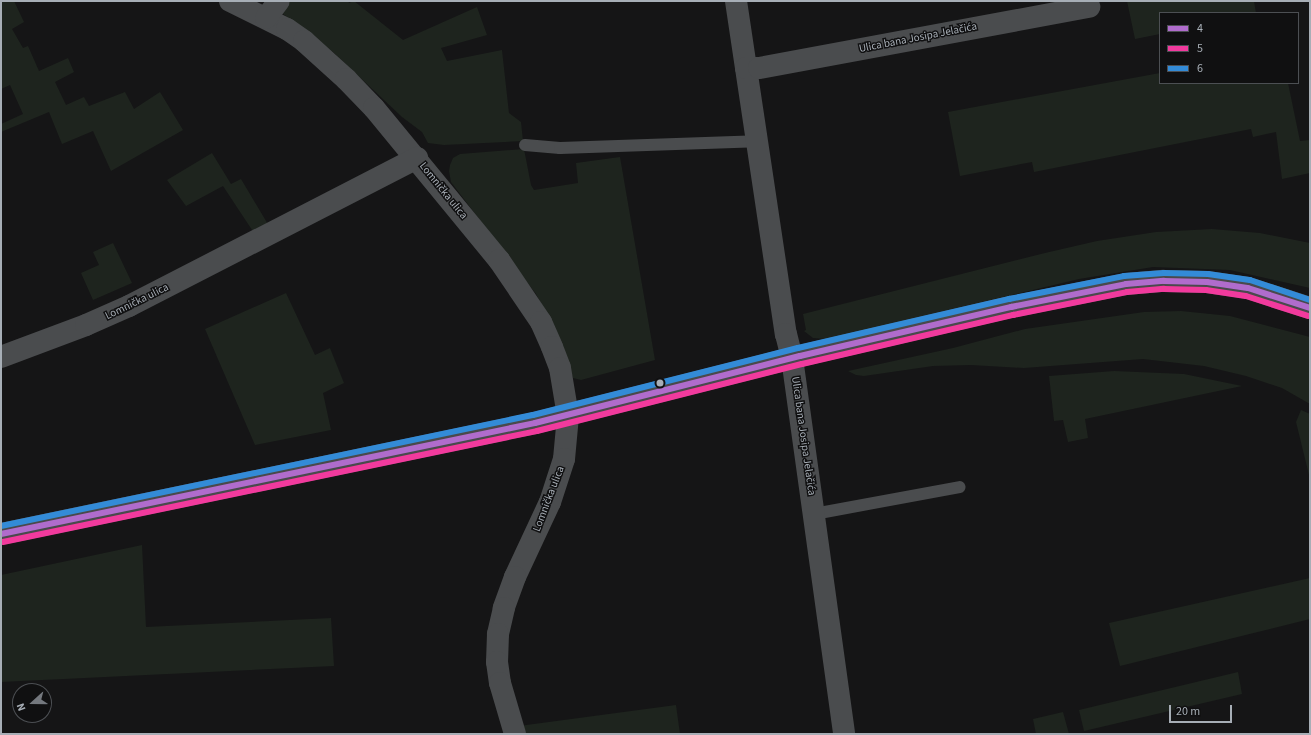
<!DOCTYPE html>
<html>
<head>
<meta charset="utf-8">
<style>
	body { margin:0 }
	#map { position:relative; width:1311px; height:735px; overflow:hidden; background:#151516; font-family:"Source Sans 3",sans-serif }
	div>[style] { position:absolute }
	.green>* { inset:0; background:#1e241e }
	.lane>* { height:12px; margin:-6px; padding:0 6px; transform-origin:6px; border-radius:6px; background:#4a4c4e }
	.street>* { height:22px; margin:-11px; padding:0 11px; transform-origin:11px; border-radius:11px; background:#4a4c4e }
	.secondary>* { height:22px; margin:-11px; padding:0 11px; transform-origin:11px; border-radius:11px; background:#494a4c }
	.bus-1>* { height:6px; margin:-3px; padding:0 3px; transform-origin:3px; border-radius:3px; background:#b06ccc }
	.bus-2>* { height:6px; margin:-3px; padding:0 3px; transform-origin:3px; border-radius:3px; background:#f13a9d }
	.bus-3>* { height:6px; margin:-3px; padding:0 3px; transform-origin:3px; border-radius:3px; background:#338bd7 }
	.dots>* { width:11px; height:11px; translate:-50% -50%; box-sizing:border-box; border:2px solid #101011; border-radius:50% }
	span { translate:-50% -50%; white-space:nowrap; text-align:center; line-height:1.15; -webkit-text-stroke:3px #101011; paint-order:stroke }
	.street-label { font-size:11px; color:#a7aeb6 }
	.frame { position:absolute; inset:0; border:2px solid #a7aeb6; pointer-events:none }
	.legend { position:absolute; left:1159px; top:12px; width:140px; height:72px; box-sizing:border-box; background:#101011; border:1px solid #4c4f53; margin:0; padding:5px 7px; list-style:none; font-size:12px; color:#a7aeb6 }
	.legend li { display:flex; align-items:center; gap:8px; height:20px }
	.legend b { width:20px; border:1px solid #4c4f53 }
	.north { position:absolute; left:12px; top:683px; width:40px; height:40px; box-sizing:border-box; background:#101011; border:1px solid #4c4f53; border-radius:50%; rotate:249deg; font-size:11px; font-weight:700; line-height:16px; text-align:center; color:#a7aeb6 }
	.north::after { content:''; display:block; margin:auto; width:14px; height:18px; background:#74787e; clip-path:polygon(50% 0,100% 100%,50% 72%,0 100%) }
	.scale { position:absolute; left:1169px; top:705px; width:63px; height:18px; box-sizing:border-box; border:2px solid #a7aeb6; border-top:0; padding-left:5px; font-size:12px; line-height:14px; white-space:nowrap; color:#a7aeb6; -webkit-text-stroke:3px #101011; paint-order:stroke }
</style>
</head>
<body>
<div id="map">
	<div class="green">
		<div style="clip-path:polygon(1px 1px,14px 1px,24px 22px,12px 29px,23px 48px,28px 46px,39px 71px,68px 58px,74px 72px,55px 82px,66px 105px,84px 97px,89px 106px,125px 92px,134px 109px,160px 92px,183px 130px,111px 171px,93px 131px,62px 144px,49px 112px,1px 132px,1px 124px,23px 114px,10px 85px,1px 89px)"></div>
		<div style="clip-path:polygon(286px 1px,348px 1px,349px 3px,354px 1px,403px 40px,477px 7px,487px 35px,441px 48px,447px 61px,502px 50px,509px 113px,521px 122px,523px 141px,444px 145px,428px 143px,422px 132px,402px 117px,333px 52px,279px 11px)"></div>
		<div style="clip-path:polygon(1127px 1px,1254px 1px,1256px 13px,1160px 13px,1160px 34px,1135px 39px)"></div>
		<div style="clip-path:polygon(1160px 73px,1160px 83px,1288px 83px,1300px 141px,1310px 140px,1310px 173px,1282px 179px,1276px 132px,1253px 137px,1251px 129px,1034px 172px,1032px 162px,960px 176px,948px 112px)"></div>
		<div style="clip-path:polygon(524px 149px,531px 185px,534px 190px,578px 183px,576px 163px,620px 157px,655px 360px,581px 380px,573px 378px,562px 342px,536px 294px,451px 182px,449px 171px,450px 165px,453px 158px,460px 154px)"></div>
		<div style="clip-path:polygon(212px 153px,231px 184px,241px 179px,269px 226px,254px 233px,223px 186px,186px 206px,167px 180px)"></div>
		<div style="clip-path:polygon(1212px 229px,1260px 233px,1310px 243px,1310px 288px,1230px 270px,1153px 267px,1079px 279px,826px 339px,813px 338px,804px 331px,806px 330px,803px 314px,1045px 253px,1097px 241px,1156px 232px)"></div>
		<div style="clip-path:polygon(113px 243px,132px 283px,93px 300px,81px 273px,99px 265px,93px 252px)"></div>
		<div style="clip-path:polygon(286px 293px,315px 355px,330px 348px,344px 383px,323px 393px,331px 430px,255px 445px,205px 329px)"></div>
		<div style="clip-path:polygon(1181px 311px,1230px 316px,1310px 337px,1310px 404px,1282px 388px,1246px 376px,1204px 366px,1143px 359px,1024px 368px,971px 365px,933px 366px,864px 376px,856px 375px,848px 371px,953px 348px,1025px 329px,1144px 312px)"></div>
		<div style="clip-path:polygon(1114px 371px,1184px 374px,1242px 386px,1085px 419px,1088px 438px,1068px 442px,1063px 420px,1054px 421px,1049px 376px)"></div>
		<div style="clip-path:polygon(1301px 410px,1310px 414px,1310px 479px,1296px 422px)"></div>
		<div style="clip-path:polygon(142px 545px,146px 627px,331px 618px,334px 666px,1px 682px,1px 575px)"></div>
		<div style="clip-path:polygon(1310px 578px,1310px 619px,1120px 666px,1109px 623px)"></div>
		<div style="clip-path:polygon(1238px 672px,1242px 694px,1084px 731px,1079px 710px)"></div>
		<div style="clip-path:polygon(676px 705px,680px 734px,522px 734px,519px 726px)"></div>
		<div style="clip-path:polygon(1063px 712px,1069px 734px,1036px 734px,1033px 719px)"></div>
	</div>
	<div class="lane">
		<div style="left:525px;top:145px;width:35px;rotate:5deg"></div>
		<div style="left:560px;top:148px;width:196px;rotate:-2deg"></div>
		<div style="left:814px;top:514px;width:148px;rotate:-10.5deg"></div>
	</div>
	<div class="street">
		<div style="left:230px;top:1px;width:64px;rotate:26.2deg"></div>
		<div style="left:287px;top:29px;width:21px;rotate:35deg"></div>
		<div style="left:304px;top:41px;width:57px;rotate:42.1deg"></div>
		<div style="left:346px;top:79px;width:40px;rotate:46deg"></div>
		<div style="left:374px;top:108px;width:197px;rotate:50.6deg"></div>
		<div style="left:499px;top:260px;width:75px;rotate:55.9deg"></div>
		<div style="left:541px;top:322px;width:27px;rotate:66deg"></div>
		<div style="left:552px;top:347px;width:22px;rotate:69deg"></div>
		<div style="left:560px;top:368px;width:49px;rotate:80.5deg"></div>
		<div style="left:568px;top:416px;width:43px;rotate:95.3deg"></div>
		<div style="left:564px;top:459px;width:45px;rotate:108deg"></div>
		<div style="left:550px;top:502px;width:83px;rotate:115deg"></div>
		<div style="left:515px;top:577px;width:33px;rotate:110deg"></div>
		<div style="left:504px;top:608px;width:27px;rotate:103deg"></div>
		<div style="left:498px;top:634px;width:28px;rotate:92deg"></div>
		<div style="left:497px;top:662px;width:21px;rotate:82deg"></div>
		<div style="left:500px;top:683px;width:53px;rotate:73.6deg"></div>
		<div style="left:736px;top:1px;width:337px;rotate:81.5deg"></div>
		<div style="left:786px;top:334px;width:25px;rotate:76deg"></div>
		<div style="left:792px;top:358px;width:380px;rotate:82.1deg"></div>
		<div style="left:266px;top:18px;width:21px;rotate:-53deg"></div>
		<div style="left:746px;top:68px;width:13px"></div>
		<div style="left:759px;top:68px;width:336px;rotate:-10.5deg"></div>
		<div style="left:1px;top:357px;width:91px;rotate:-20.6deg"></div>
		<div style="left:86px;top:325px;width:47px;rotate:-23.8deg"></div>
		<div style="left:129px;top:306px;width:324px;rotate:-27.2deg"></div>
	</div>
	<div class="secondary">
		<div style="left:1px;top:534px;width:545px;rotate:-11.74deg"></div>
		<div style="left:535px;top:423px;width:273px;rotate:-14.2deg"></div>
		<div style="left:800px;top:356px;width:217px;rotate:-13.1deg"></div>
		<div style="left:1011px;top:307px;width:117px;rotate:-11.3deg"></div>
		<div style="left:1126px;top:284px;width:38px;rotate:-5deg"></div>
		<div style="left:1164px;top:281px;width:43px;rotate:1.3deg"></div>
		<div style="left:1207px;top:282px;width:41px;rotate:8.3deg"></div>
		<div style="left:1248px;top:288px;width:65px;rotate:17.9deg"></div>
	</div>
	<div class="bus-1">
		<div style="left:1px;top:534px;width:545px;rotate:-11.74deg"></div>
		<div style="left:535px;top:423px;width:273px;rotate:-14.2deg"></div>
		<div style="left:800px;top:356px;width:217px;rotate:-13.1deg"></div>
		<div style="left:1011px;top:307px;width:117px;rotate:-11.3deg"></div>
		<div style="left:1126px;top:284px;width:38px;rotate:-5deg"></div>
		<div style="left:1164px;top:281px;width:43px;rotate:1.3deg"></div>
		<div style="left:1207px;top:282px;width:41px;rotate:8.3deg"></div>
		<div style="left:1248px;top:288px;width:65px;rotate:17.9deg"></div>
	</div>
	<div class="bus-2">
		<div style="left:3px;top:542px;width:545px;rotate:-11.74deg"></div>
		<div style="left:537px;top:431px;width:273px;rotate:-14.2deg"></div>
		<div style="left:802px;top:364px;width:217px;rotate:-13.1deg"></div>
		<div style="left:1013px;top:315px;width:116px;rotate:-11.4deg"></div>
		<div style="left:1127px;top:292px;width:37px;rotate:-5deg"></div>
		<div style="left:1164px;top:289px;width:42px;rotate:1.4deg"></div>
		<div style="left:1206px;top:290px;width:40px;rotate:8.5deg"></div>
		<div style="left:1246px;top:296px;width:65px;rotate:17.9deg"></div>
	</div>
	<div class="bus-3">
		<div style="left:1px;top:526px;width:543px;rotate:-11.79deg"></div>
		<div style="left:533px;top:415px;width:273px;rotate:-14.2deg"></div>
		<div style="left:798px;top:348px;width:217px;rotate:-13.1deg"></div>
		<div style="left:1009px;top:299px;width:117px;rotate:-11.3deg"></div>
		<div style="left:1124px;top:276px;width:40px;rotate:-4.3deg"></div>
		<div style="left:1164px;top:273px;width:44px;rotate:1.3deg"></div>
		<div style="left:1208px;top:274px;width:42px;rotate:8.1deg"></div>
		<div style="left:1250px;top:280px;width:63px;rotate:18.4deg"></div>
	</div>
	<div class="dots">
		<div style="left:660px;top:383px;background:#a7aeb6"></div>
	</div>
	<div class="street-label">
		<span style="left:918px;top:38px;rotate:-11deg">Ulica bana Josipa Jelačića</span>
		<span style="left:443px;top:191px;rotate:51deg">Lomnička ulica</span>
		<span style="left:137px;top:302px;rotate:-26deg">Lomnička ulica</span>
		<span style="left:803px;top:436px;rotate:82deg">Ulica bana Josipa Jelačića</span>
		<span style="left:549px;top:499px;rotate:-69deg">Lomnička ulica</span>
	</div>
	<div class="frame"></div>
	<ul class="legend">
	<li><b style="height:5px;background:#b06ccc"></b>4</li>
	<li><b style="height:5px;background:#f13a9d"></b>5</li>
	<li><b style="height:5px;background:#338bd7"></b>6</li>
	</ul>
	<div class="north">N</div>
	<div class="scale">20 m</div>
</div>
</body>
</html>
